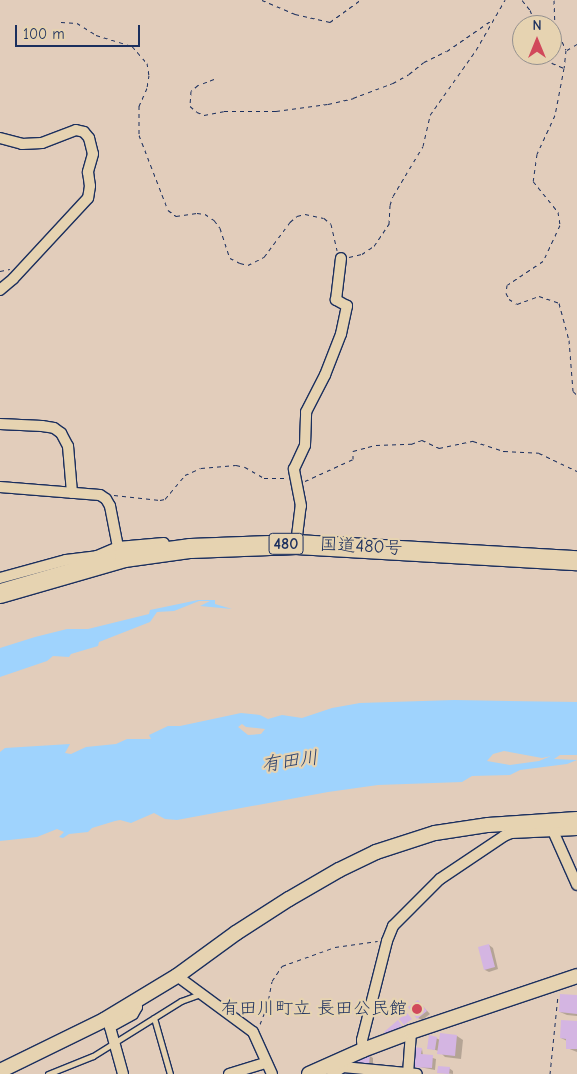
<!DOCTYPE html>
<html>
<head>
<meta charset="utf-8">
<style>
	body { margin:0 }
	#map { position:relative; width:577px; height:1074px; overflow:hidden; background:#e2cdbb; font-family:"Comic Neue","Klee One",sans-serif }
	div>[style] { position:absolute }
	.water>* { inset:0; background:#9fd3fd }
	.shadow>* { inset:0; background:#0003 }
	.building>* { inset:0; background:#d4b5e2 }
	.path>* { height:1px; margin-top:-0.5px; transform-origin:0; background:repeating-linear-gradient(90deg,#1b2f5e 0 4px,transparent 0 8px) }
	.roads { filter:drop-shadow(1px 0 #1b2f5e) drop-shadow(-1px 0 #1b2f5e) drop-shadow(0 1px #1b2f5e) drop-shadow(0 -1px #1b2f5e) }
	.lane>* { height:5px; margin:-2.5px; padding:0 2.5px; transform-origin:2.5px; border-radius:2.5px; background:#e6d3b1 }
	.street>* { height:10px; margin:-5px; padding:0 5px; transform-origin:5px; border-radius:5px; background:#e6d3b1 }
	.secondary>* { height:14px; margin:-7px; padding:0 7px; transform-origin:7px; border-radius:7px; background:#e6d3b1 }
	.highway>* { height:19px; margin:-9.5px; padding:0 9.5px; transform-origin:9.5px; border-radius:9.5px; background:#e6d3b1 }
	.dots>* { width:14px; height:14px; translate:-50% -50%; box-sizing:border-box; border:2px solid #e6d3b1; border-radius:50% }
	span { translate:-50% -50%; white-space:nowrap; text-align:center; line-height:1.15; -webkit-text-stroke:4.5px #e6d3b1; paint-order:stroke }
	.shield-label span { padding:1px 4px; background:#e6d3b1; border:1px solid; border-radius:4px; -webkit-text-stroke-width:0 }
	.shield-label { font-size:16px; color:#1b2f5e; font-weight:700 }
	.street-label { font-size:18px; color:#1b2f5e }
	.poi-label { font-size:18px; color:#1b2f5e }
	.right { translate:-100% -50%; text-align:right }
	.water-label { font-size:19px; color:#283f6e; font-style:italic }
	.north { position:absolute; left:512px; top:15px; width:50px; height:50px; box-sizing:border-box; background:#e6d3b1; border:1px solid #959190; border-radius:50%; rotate:0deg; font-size:14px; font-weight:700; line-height:20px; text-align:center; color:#1b2f5e }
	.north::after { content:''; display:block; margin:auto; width:18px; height:22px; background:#d1495b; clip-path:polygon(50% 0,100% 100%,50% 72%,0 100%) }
	.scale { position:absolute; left:15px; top:25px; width:125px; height:22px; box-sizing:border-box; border:2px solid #1b2f5e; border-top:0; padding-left:6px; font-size:15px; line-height:18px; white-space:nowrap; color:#1b2f5e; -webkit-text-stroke:4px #e6d3b1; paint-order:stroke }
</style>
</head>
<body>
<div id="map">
	<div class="water">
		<div style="clip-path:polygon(198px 600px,215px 600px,215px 604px,232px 609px,200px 606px,210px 601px,199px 601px,174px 611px,157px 612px,150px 622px,99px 642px,98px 646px,71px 654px,69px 657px,53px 656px,47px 661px,0 677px,0 648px,35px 637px,67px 629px,88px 629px,149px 614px,150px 610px)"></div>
		<div style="clip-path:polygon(evenodd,454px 700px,577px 702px,577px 755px,560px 755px,554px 759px,577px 760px,567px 764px,520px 770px,510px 775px,472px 776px,462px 782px,378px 785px,328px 792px,177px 820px,165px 819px,154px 813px,131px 823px,120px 820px,115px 821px,92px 828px,88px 832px,69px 834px,63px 838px,59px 837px,64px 832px,57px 829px,37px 837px,0 841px,0 752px,5px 748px,70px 744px,65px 753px,71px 754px,86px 747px,116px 744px,127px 739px,151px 739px,149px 735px,168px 726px,180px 726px,241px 713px,260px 715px,268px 719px,282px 715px,302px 718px,332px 708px,360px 703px,454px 700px,242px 724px,246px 727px,265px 729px,261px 734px,248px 735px,238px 727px,242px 724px,454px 700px,504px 751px,542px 758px,551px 756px,539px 761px,510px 765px,487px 761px,493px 754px,504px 751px)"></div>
	</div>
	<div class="shadow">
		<div style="clip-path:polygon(489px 945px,493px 948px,498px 969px,489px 972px,485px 970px)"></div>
		<div style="clip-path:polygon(577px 996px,577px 1016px,567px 1015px,560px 1012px)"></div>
		<div style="clip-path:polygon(418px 1001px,430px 1014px,422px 1020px,418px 1018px)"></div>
		<div style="clip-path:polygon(577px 1022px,577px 1052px,567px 1048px,567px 1041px,561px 1038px)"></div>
		<div style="clip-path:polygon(457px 1036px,463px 1040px,461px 1059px,445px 1057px,439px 1051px,428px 1048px,436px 1038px,440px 1040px)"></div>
		<div style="clip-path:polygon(422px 1049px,423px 1055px,436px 1059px,435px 1070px,414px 1066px)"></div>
		<div style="clip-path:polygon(370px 1056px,373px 1058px,373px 1066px,358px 1060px)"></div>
		<div style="clip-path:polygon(449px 1068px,453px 1071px,453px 1074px,438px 1072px)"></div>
	</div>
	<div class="building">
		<div style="clip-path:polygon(489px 944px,495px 967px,484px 970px,478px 947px)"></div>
		<div style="clip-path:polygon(560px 994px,577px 995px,577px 1014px,559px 1012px)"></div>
		<div style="clip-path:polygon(418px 1000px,427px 1011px,417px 1019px,408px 1007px)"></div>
		<div style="clip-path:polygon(407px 1013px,412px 1019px,404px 1025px,399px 1019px)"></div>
		<div style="clip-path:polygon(398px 1020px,404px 1029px,386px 1035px,384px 1032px)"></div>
		<div style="clip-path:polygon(561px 1020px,577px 1021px,577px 1049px,566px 1049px,566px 1039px,560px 1038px)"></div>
		<div style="clip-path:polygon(440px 1033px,457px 1035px,455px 1056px,437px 1054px)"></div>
		<div style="clip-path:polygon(429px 1035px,437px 1037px,435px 1050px,427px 1049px)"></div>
		<div style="clip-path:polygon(414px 1047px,422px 1048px,421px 1054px,433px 1055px,432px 1068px,412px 1067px)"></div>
		<div style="clip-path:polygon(370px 1054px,369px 1065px,350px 1064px,357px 1059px)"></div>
		<div style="clip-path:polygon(438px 1066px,450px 1067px,449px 1074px,437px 1073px)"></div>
	</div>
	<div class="path">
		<div style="left:262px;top:0;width:36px;rotate:23deg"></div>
		<div style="left:295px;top:14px;width:36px;rotate:13deg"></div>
		<div style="left:330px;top:22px;width:37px;rotate:-36deg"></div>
		<div style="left:522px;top:0;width:13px;rotate:51deg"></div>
		<div style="left:530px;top:10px;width:16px;rotate:68deg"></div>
		<div style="left:554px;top:0;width:27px;rotate:88deg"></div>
		<div style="left:555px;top:27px;width:25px;rotate:64deg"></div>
		<div style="left:566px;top:50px;width:18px;rotate:96deg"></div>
		<div style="left:564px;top:68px;width:48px;rotate:100.8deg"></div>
		<div style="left:555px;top:115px;width:43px;rotate:114.8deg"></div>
		<div style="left:537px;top:154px;width:27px;rotate:98deg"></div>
		<div style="left:533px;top:181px;width:40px;rotate:51deg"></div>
		<div style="left:558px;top:212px;width:13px;rotate:81deg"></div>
		<div style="left:560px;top:225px;width:40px;rotate:115deg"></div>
		<div style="left:543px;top:261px;width:43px;rotate:146.3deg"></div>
		<div style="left:507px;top:285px;width:8px;rotate:97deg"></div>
		<div style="left:506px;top:293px;width:7px;rotate:63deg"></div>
		<div style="left:509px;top:299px;width:9px;rotate:32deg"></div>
		<div style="left:517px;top:304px;width:23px;rotate:-20deg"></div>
		<div style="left:539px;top:296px;width:21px;rotate:19deg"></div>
		<div style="left:559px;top:303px;width:38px;rotate:75deg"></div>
		<div style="left:569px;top:340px;width:51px;rotate:85.5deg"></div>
		<div style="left:573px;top:391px;width:6px;rotate:45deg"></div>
		<div style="left:61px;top:22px;width:16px;rotate:4deg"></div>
		<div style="left:77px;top:23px;width:22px;rotate:32deg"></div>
		<div style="left:96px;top:35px;width:38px;rotate:17deg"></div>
		<div style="left:132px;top:46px;width:23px;rotate:49deg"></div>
		<div style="left:147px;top:63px;width:12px;rotate:81deg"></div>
		<div style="left:149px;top:75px;width:13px;rotate:99deg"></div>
		<div style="left:147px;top:88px;width:20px;rotate:114deg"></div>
		<div style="left:139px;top:106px;width:29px;rotate:90deg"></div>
		<div style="left:139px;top:135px;width:80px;rotate:68.9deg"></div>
		<div style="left:168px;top:210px;width:10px;rotate:37deg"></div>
		<div style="left:176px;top:216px;width:21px;rotate:-8deg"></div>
		<div style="left:197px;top:213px;width:8px;rotate:7deg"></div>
		<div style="left:205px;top:214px;width:11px;rotate:34deg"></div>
		<div style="left:214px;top:220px;width:10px;rotate:53deg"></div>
		<div style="left:220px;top:228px;width:32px;rotate:72deg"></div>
		<div style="left:230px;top:258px;width:11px;rotate:27deg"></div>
		<div style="left:240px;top:263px;width:8px;rotate:14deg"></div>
		<div style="left:248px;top:265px;width:18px;rotate:-27deg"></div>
		<div style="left:264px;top:257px;width:44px;rotate:-53.4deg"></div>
		<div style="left:290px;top:222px;width:9px;rotate:-41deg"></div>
		<div style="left:297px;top:216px;width:8px;rotate:-14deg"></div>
		<div style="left:305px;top:214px;width:19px;rotate:12deg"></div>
		<div style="left:324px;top:218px;width:9px;rotate:41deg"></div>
		<div style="left:331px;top:224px;width:27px;rotate:77deg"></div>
		<div style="left:567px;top:50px;width:12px;rotate:-31deg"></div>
		<div style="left:548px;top:55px;width:9px;rotate:63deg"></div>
		<div style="left:552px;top:63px;width:13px;rotate:23deg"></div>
		<div style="left:214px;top:79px;width:17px;rotate:159deg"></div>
		<div style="left:198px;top:85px;width:9px;rotate:139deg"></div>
		<div style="left:191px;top:91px;width:15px;rotate:94deg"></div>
		<div style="left:190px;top:106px;width:9px;rotate:41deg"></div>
		<div style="left:197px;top:112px;width:8px;rotate:23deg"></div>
		<div style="left:204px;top:115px;width:20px;rotate:-11deg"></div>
		<div style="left:224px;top:111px;width:52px"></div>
		<div style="left:276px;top:111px;width:52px;rotate:-7.7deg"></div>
		<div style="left:328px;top:104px;width:26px;rotate:-13deg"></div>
		<div style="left:353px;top:98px;width:43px;rotate:-20.6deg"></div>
		<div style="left:393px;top:83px;width:18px;rotate:-29deg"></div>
		<div style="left:409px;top:74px;width:19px;rotate:-39deg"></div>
		<div style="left:424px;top:62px;width:25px;rotate:-26deg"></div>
		<div style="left:447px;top:51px;width:55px;rotate:-34.6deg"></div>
		<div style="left:349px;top:257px;width:13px;rotate:-13deg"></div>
		<div style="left:362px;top:254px;width:14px;rotate:-34deg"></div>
		<div style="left:374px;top:246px;width:27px;rotate:-56deg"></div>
		<div style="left:389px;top:224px;width:19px;rotate:-87deg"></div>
		<div style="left:390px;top:205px;width:9px;rotate:-72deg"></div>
		<div style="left:393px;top:196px;width:58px;rotate:-59deg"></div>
		<div style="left:423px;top:146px;width:32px;rotate:-77deg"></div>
		<div style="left:430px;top:115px;width:80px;rotate:-54.7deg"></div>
		<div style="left:476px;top:50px;width:58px;rotate:-59.9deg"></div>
		<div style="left:0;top:271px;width:10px;rotate:-11deg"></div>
		<div style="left:305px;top:481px;width:53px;rotate:-24.6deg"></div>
		<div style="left:353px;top:459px;width:8px;rotate:-90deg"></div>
		<div style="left:353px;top:451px;width:24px;rotate:-15deg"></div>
		<div style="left:376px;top:445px;width:35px;rotate:-2deg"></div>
		<div style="left:411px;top:444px;width:12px;rotate:-20deg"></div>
		<div style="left:422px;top:440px;width:19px;rotate:25deg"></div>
		<div style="left:439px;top:448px;width:35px;rotate:-12deg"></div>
		<div style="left:473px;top:441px;width:33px;rotate:18deg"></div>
		<div style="left:504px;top:451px;width:35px;rotate:3deg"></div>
		<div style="left:539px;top:453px;width:42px;rotate:25.3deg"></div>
		<div style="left:114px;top:495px;width:46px;rotate:6.2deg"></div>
		<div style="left:160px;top:500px;width:5px;rotate:-11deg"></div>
		<div style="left:165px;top:499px;width:31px;rotate:-50deg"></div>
		<div style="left:185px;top:475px;width:17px;rotate:-24deg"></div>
		<div style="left:201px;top:468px;width:35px;rotate:-5deg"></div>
		<div style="left:236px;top:465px;width:9px;rotate:13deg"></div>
		<div style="left:245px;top:467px;width:22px;rotate:30deg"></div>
		<div style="left:264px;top:478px;width:22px"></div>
		<div style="left:260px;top:1024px;width:18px;rotate:-68deg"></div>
		<div style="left:267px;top:1007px;width:26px;rotate:-79deg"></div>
		<div style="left:272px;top:981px;width:18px;rotate:-56deg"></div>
		<div style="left:282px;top:966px;width:56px;rotate:-19.7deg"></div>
		<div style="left:335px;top:947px;width:43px;rotate:-7.9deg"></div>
		<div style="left:550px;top:1074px;width:79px;rotate:-84.2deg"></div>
	</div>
	<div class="roads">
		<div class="lane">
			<div style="left:154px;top:1018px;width:58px;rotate:74.1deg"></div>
			<div style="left:48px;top:1074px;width:48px;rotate:-21.8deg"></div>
			<div style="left:93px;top:1056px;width:104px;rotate:-32deg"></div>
			<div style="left:181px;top:1001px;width:20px;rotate:-20deg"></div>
		</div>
		<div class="street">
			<div style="left:0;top:138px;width:23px;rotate:15deg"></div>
			<div style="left:22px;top:144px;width:20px;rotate:-3deg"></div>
			<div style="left:42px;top:143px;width:36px;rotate:-21deg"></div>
			<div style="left:76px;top:130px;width:8px;rotate:14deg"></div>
			<div style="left:84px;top:132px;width:8px;rotate:50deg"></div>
			<div style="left:89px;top:138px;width:16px;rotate:76deg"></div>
			<div style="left:93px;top:154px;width:19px;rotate:106deg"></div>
			<div style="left:88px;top:172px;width:14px;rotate:82deg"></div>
			<div style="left:90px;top:186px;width:12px;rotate:99deg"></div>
			<div style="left:88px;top:198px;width:110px;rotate:132.8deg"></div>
			<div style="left:13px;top:279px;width:17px;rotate:140deg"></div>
			<div style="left:0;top:424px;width:42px;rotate:2.7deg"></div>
			<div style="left:42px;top:426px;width:12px;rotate:9deg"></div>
			<div style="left:54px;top:428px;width:9px;rotate:36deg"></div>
			<div style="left:61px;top:433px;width:15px;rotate:62deg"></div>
			<div style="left:68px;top:446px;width:47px;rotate:85.1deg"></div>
			<div style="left:0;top:487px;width:100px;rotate:4.6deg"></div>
			<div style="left:100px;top:495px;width:7px;rotate:34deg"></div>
			<div style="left:106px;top:499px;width:8px;rotate:60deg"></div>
			<div style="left:110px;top:506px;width:42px;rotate:79deg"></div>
			<div style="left:118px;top:547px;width:23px;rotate:157deg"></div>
			<div style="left:97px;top:556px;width:8px;rotate:97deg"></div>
			<div style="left:296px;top:544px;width:38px;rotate:-83deg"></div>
			<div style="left:301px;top:506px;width:38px;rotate:-101deg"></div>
			<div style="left:294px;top:469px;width:26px;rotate:-65deg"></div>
			<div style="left:305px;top:445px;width:33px;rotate:-88deg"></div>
			<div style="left:306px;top:412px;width:42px;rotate:-62.8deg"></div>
			<div style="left:325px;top:375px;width:44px;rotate:-68.7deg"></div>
			<div style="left:341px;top:334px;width:29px;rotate:-78deg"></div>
			<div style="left:347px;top:306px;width:13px;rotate:-151deg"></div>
			<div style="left:336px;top:300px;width:42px;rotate:-83.2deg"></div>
			<div style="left:118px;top:547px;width:46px;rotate:-5deg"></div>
			<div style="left:0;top:578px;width:68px;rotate:-15.3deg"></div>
			<div style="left:66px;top:560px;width:31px;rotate:-7deg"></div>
			<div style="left:553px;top:831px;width:59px;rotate:66deg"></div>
			<div style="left:177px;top:976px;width:94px;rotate:36.4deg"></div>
			<div style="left:253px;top:1032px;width:46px;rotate:65.7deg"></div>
			<div style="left:363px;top:1050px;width:10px;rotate:-96deg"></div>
			<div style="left:362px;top:1040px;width:102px;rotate:-75.8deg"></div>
			<div style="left:387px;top:941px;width:16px;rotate:-68deg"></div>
			<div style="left:393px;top:926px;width:66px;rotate:-45deg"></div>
			<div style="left:440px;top:879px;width:77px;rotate:-33.9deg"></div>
			<div style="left:504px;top:836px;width:8px;rotate:-23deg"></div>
			<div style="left:511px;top:833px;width:66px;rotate:-2.6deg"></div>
			<div style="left:343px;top:1067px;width:74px;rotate:5.4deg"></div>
			<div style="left:123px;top:1074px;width:49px;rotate:-105.5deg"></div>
			<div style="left:110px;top:1027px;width:26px;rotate:-29deg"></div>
			<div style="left:133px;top:1014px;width:8px;rotate:-60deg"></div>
			<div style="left:137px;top:1007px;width:6px;rotate:-108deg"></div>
			<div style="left:229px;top:1074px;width:39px;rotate:-17deg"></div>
			<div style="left:332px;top:1074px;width:13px;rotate:-32deg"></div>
			<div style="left:343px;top:1067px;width:5px;rotate:-127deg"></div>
			<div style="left:408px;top:1074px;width:42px;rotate:-85.9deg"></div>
		</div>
		<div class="secondary">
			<div style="left:0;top:1071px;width:116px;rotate:-26.1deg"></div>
			<div style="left:104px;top:1020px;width:85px;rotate:-31.1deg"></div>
			<div style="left:177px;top:976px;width:73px;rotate:-36.1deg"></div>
			<div style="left:236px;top:933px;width:63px;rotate:-32.7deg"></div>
			<div style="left:289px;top:899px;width:58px;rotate:-30.1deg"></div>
			<div style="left:339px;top:870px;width:41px;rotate:-25.9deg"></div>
			<div style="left:376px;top:852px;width:62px;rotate:-17.9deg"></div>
			<div style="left:435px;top:833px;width:54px;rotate:-8.6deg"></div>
			<div style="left:488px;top:825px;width:89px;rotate:-3.9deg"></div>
			<div style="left:309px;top:1074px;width:59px;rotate:-24deg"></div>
			<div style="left:363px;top:1050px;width:51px;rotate:-20.6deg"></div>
			<div style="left:411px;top:1032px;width:175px;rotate:-18.6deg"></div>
		</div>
		<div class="highway">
			<div style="left:0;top:593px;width:129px;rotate:-16.2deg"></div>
			<div style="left:124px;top:557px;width:67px;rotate:-7.8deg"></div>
			<div style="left:190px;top:548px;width:106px;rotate:-2.2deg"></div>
			<div style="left:296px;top:544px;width:281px;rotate:3.3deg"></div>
		</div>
	</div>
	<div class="dots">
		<div style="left:417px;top:1009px;background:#d1495b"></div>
	</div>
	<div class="shield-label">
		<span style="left:286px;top:544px">480</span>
	</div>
	<div class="street-label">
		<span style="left:361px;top:547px;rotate:3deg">国道480号</span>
	</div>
	<div class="poi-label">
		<span class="right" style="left:407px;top:1009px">有田川町立 長田公民館</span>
	</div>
	<div class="water-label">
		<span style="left:290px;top:762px;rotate:-8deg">有田川</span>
	</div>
	<div class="north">N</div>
	<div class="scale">100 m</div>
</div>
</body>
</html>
